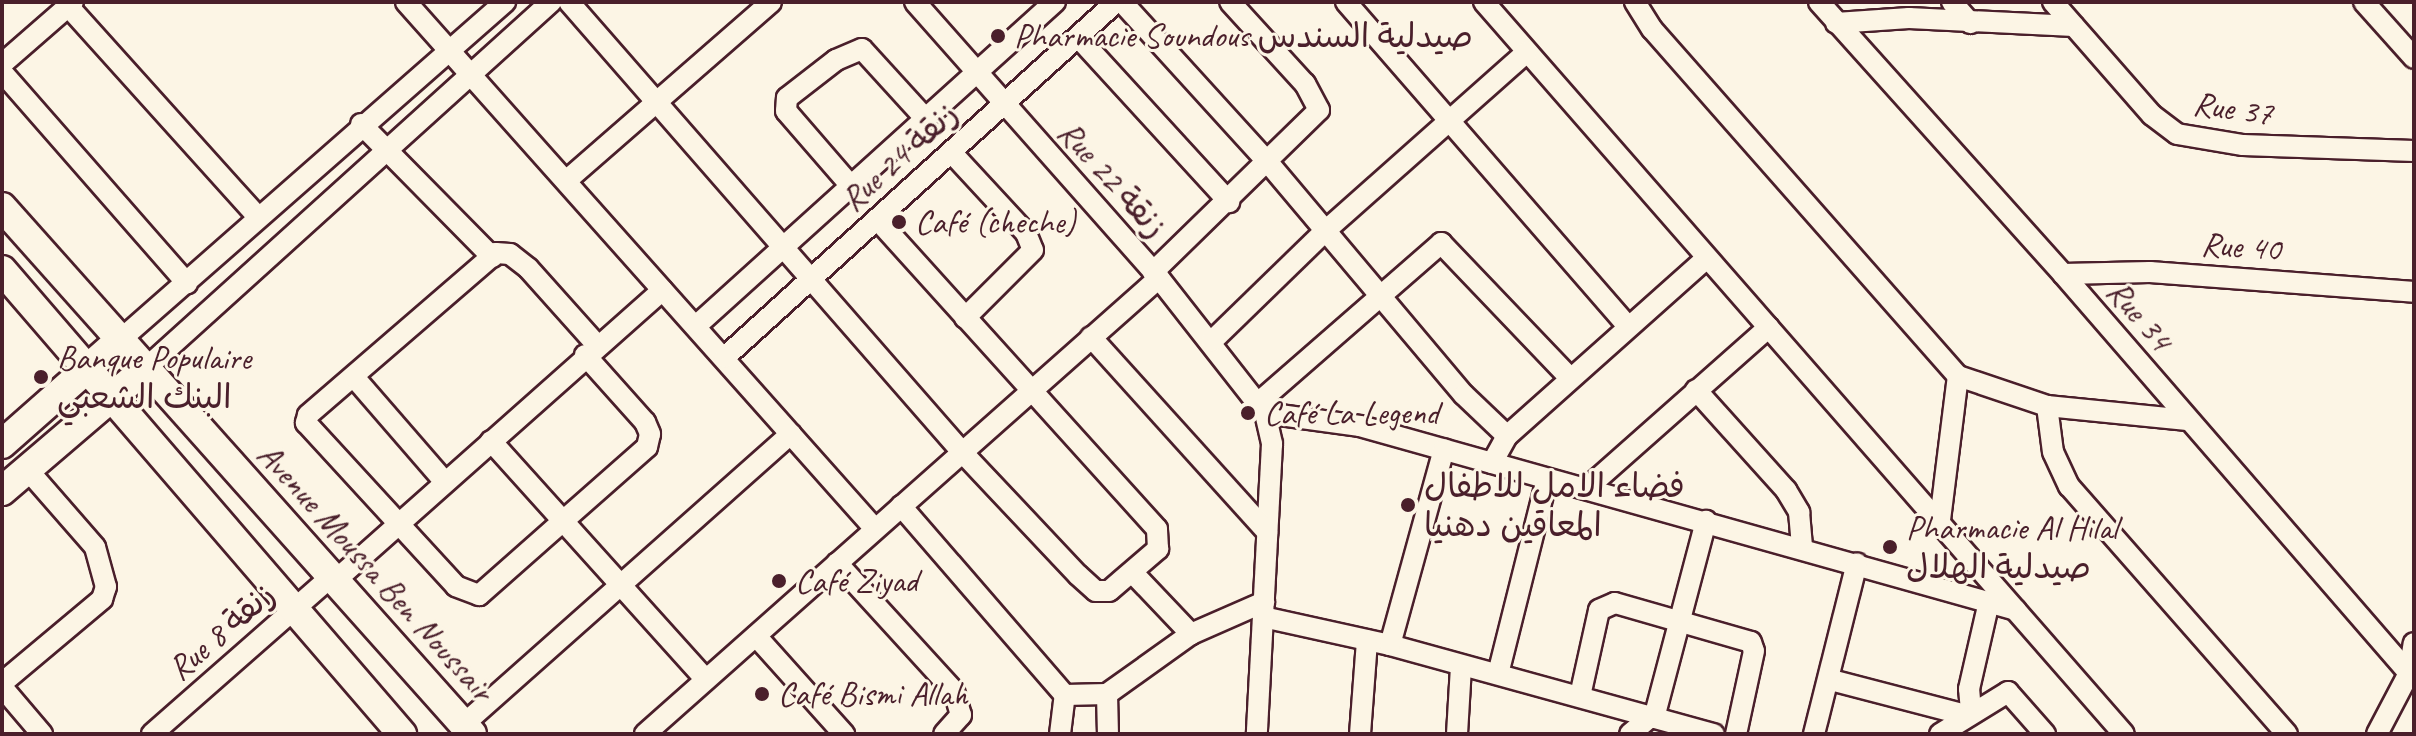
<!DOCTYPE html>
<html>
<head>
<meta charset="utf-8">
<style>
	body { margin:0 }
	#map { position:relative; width:2416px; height:736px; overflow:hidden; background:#fcf5e5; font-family:Caveat,"Playpen Sans Arabic",sans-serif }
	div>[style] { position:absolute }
	.roads { filter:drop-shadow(2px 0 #4a1f2b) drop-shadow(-2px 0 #4a1f2b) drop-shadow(0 2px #4a1f2b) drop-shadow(0 -2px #4a1f2b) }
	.street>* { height:20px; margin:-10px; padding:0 10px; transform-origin:10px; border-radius:10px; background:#fcf5e5 }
	.secondary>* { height:28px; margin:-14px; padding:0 14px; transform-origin:14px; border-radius:14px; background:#fcf5e5 }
	.dots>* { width:22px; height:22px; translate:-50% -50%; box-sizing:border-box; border:4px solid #fcf5e5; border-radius:50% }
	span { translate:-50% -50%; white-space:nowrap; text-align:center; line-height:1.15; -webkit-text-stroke:6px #fcf5e5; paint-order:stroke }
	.poi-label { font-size:34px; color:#4a1f2b }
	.left { translate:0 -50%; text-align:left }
	.street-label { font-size:34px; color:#4a1f2b }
	.frame { position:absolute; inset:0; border:4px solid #4a1f2b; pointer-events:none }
</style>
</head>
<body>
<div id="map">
	<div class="roads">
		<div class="street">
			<div style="left:406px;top:2px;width:705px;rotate:48.33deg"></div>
			<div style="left:569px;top:2px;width:597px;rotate:48.87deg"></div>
			<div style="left:962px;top:452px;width:169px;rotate:46.7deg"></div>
			<div style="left:1078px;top:575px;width:24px;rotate:42deg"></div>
			<div style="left:1096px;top:591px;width:13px"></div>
			<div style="left:1109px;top:591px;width:65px;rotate:-40.6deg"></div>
			<div style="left:1158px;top:549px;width:20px;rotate:-93deg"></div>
			<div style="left:1157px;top:529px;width:418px;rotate:-132.1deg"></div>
			<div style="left:915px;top:2px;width:368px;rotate:48.5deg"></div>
			<div style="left:1159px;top:278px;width:172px;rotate:51.9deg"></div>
			<div style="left:1265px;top:413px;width:32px;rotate:77deg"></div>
			<div style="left:1272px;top:444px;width:290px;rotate:93deg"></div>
			<div style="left:1122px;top:2px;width:214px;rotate:47.7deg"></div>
			<div style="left:1266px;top:160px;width:307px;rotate:49.9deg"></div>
			<div style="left:1464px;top:395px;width:59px;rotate:43.6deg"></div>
			<div style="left:1346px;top:2px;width:430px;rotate:49deg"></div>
			<div style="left:1484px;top:2px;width:972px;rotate:48.84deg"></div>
			<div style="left:1635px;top:2px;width:32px;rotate:58deg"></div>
			<div style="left:1652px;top:29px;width:463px;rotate:48.6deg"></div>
			<div style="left:1958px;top:376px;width:94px;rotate:18.6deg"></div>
			<div style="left:2047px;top:406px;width:141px;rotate:5.7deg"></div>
			<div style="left:1819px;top:2px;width:365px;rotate:48.1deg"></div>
			<div style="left:2063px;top:274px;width:536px;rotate:49.09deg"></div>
			<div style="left:1952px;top:2px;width:28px;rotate:49deg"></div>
			<div style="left:2053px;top:2px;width:150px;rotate:48.8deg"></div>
			<div style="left:2152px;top:115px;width:31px;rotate:37deg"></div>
			<div style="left:2177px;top:134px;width:67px;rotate:9.5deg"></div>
			<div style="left:2243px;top:145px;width:171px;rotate:2deg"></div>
			<div style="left:2364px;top:2px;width:75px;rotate:48.2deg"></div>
			<div style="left:68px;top:6px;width:284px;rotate:48deg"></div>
			<div style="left:1836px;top:23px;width:73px;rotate:-3.9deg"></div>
			<div style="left:1909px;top:18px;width:165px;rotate:2.8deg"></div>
			<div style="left:1078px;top:37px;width:224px;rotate:47.5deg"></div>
			<div style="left:2px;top:64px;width:94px;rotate:-41.1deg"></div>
			<div style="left:2px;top:72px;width:281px;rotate:48.8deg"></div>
			<div style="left:361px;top:124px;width:187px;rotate:45.4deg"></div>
			<div style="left:951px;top:152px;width:110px;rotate:47.2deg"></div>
			<div style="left:1026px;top:233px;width:18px;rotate:68deg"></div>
			<div style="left:1033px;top:250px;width:96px;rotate:135deg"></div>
			<div style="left:566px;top:181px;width:272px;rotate:-41.1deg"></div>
			<div style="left:851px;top:186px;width:99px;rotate:-130.9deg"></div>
			<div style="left:786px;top:111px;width:13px;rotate:-86deg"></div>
			<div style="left:787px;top:98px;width:62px;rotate:-37.8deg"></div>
			<div style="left:836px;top:60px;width:28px;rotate:-23deg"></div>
			<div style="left:862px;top:49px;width:95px;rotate:47.6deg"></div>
			<div style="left:1153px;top:272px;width:232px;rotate:-44.3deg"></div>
			<div style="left:1319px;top:110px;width:30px;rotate:-118deg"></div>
			<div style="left:1305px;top:84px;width:111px;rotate:-132.4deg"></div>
			<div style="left:2063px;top:274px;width:87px;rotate:-1.3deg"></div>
			<div style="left:2150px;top:272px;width:265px;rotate:4.3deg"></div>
			<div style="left:696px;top:326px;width:484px;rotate:-42.1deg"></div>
			<div style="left:1091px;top:337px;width:263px;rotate:47.9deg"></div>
			<div style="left:119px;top:341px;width:514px;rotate:-41.29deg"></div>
			<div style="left:1212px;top:341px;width:156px;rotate:-44.2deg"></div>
			<div style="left:1324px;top:232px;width:271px;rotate:-41.6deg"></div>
			<div style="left:585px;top:355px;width:90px;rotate:48.2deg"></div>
			<div style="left:645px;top:422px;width:13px;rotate:67deg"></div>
			<div style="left:650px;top:434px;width:13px;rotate:103deg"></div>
			<div style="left:647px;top:447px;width:224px;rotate:138.6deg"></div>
			<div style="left:479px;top:595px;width:25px;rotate:-159deg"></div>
			<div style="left:456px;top:586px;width:222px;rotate:-132.6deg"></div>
			<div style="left:306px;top:423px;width:8px;rotate:-76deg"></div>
			<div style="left:308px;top:415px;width:248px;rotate:-40.8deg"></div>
			<div style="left:496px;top:253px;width:14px;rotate:4deg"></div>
			<div style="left:510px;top:254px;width:23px;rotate:38deg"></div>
			<div style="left:528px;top:268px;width:102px;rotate:48.2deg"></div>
			<div style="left:725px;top:357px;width:528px;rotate:-42.24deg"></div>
			<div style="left:145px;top:369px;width:547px;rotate:-42.11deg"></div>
			<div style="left:354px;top:377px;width:138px;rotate:49.1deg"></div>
			<div style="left:1696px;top:390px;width:135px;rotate:48deg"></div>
			<div style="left:1786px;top:490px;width:26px;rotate:59deg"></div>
			<div style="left:1799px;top:512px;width:34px;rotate:85deg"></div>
			<div style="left:1259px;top:402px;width:242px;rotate:-41.1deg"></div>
			<div style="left:1441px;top:243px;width:185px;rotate:46.3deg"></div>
			<div style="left:2047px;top:406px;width:46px;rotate:82.6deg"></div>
			<div style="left:2053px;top:452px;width:38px;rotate:65deg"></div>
			<div style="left:2069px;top:486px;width:330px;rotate:48.7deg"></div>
			<div style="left:1265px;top:413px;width:96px;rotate:7.8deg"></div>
			<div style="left:1360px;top:426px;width:681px;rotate:15.67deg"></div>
			<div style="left:491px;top:441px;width:321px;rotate:48deg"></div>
			<div style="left:1492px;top:463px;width:31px;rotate:-61deg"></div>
			<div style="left:1507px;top:436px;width:266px;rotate:-41.7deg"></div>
			<div style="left:1586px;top:489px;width:244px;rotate:-41.5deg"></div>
			<div style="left:901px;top:506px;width:250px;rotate:49.1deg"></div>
			<div style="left:1940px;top:520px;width:145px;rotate:-82.9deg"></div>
			<div style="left:837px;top:563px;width:173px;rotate:47.6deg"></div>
			<div style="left:954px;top:691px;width:25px;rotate:74deg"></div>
			<div style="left:961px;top:715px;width:25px;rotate:132deg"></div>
			<div style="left:1132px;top:572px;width:86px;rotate:46.4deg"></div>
			<div style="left:337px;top:579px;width:435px;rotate:-41.6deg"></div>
			<div style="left:1263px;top:617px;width:130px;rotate:12.4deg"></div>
			<div style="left:1390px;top:645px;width:336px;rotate:15.4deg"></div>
			<div style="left:756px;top:636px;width:132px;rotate:48.1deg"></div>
			<div style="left:1390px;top:645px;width:203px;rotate:-74.6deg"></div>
			<div style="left:1498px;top:674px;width:201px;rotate:-75.9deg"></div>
			<div style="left:1831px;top:680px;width:138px;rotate:14.6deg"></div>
			<div style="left:2px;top:683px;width:131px;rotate:-40deg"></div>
			<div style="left:102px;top:599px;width:13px;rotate:-72deg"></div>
			<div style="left:106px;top:587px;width:41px;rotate:-105.4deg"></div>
			<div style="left:95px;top:547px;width:103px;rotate:-131.1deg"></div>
			<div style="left:2px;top:687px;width:62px;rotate:49.6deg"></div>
			<div style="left:1107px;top:694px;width:103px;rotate:-35.5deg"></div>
			<div style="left:1191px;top:634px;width:80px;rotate:-23.7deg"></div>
			<div style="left:1107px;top:694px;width:40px;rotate:88.6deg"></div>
			<div style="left:1580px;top:696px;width:88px;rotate:-77.5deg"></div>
			<div style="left:1599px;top:610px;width:17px;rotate:-24deg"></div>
			<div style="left:1615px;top:603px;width:141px;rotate:16deg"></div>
			<div style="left:1751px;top:642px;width:9px;rotate:72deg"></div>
			<div style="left:1754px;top:651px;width:85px;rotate:102.2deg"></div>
			<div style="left:1971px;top:711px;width:22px;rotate:-95deg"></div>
			<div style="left:1969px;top:689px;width:89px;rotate:-77.1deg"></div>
			<div style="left:1654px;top:718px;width:204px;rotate:-75.2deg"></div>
			<div style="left:464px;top:724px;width:437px;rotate:-41.6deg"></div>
			<div style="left:152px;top:734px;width:241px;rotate:-41.3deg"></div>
			<div style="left:645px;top:734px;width:687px;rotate:-41.58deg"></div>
			<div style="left:1060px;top:734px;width:39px;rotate:-83deg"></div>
			<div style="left:1065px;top:695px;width:42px;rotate:-1.4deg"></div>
			<div style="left:1360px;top:734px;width:94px;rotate:-85.7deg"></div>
			<div style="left:1457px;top:734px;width:68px;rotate:-86.6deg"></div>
			<div style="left:1630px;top:734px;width:26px;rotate:-40deg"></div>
			<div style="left:1814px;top:734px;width:176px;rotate:-75.9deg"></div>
			<div style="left:1940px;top:734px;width:80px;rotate:-31.7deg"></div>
			<div style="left:2008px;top:692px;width:56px;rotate:48.6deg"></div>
			<div style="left:2377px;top:734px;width:69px;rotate:-62.3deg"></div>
			<div style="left:2409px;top:673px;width:30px;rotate:-81deg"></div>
		</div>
		<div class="secondary">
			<div style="left:2px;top:207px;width:706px;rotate:48.27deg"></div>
			<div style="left:2px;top:270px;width:613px;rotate:49.24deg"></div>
			<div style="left:2px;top:444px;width:156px;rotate:-41.4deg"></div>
			<div style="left:2px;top:491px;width:188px;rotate:-40.5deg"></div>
		</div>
	</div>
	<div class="dots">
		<div style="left:998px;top:36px;background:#4a1f2b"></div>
		<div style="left:899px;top:222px;background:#4a1f2b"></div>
		<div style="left:41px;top:377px;background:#4a1f2b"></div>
		<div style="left:1248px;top:413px;background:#4a1f2b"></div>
		<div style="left:1408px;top:505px;background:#4a1f2b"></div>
		<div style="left:1890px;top:547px;background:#4a1f2b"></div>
		<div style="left:779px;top:581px;background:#4a1f2b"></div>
		<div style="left:762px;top:694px;background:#4a1f2b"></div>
	</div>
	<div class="poi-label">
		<span class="left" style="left:1014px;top:36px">Pharmacie Soundous صيدلية السندس</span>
		<span class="left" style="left:915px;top:222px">Café (cheche)</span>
		<span class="left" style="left:57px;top:377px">Banque Populaire<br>البنك الشعبي</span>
		<span class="left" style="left:1264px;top:413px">Café La Legend</span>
		<span class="left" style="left:1424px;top:505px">فضاء الامل للاطفال<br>المعاقين دهنيا</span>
		<span class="left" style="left:1906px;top:547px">Pharmacie Al Hilal<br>صيدلية الهلال</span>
		<span class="left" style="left:795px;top:581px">Café Ziyad</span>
		<span class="left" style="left:778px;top:694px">Café Bismi Allah</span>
	</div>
	<div class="street-label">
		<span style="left:2233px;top:108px;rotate:8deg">Rue 37</span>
		<span style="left:899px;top:156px;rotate:-42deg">Rue 24 زنقة</span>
		<span style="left:1113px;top:179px;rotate:48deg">Rue 22 زنقة</span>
		<span style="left:2241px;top:246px;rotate:4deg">Rue 40</span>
		<span style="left:2140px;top:315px;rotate:50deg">Rue 34</span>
		<span style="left:376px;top:572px;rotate:48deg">Avenue Moussa Ben Noussair</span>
		<span style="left:221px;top:631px;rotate:-41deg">Rue 8 زنقة</span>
	</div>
	<div class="frame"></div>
</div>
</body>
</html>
